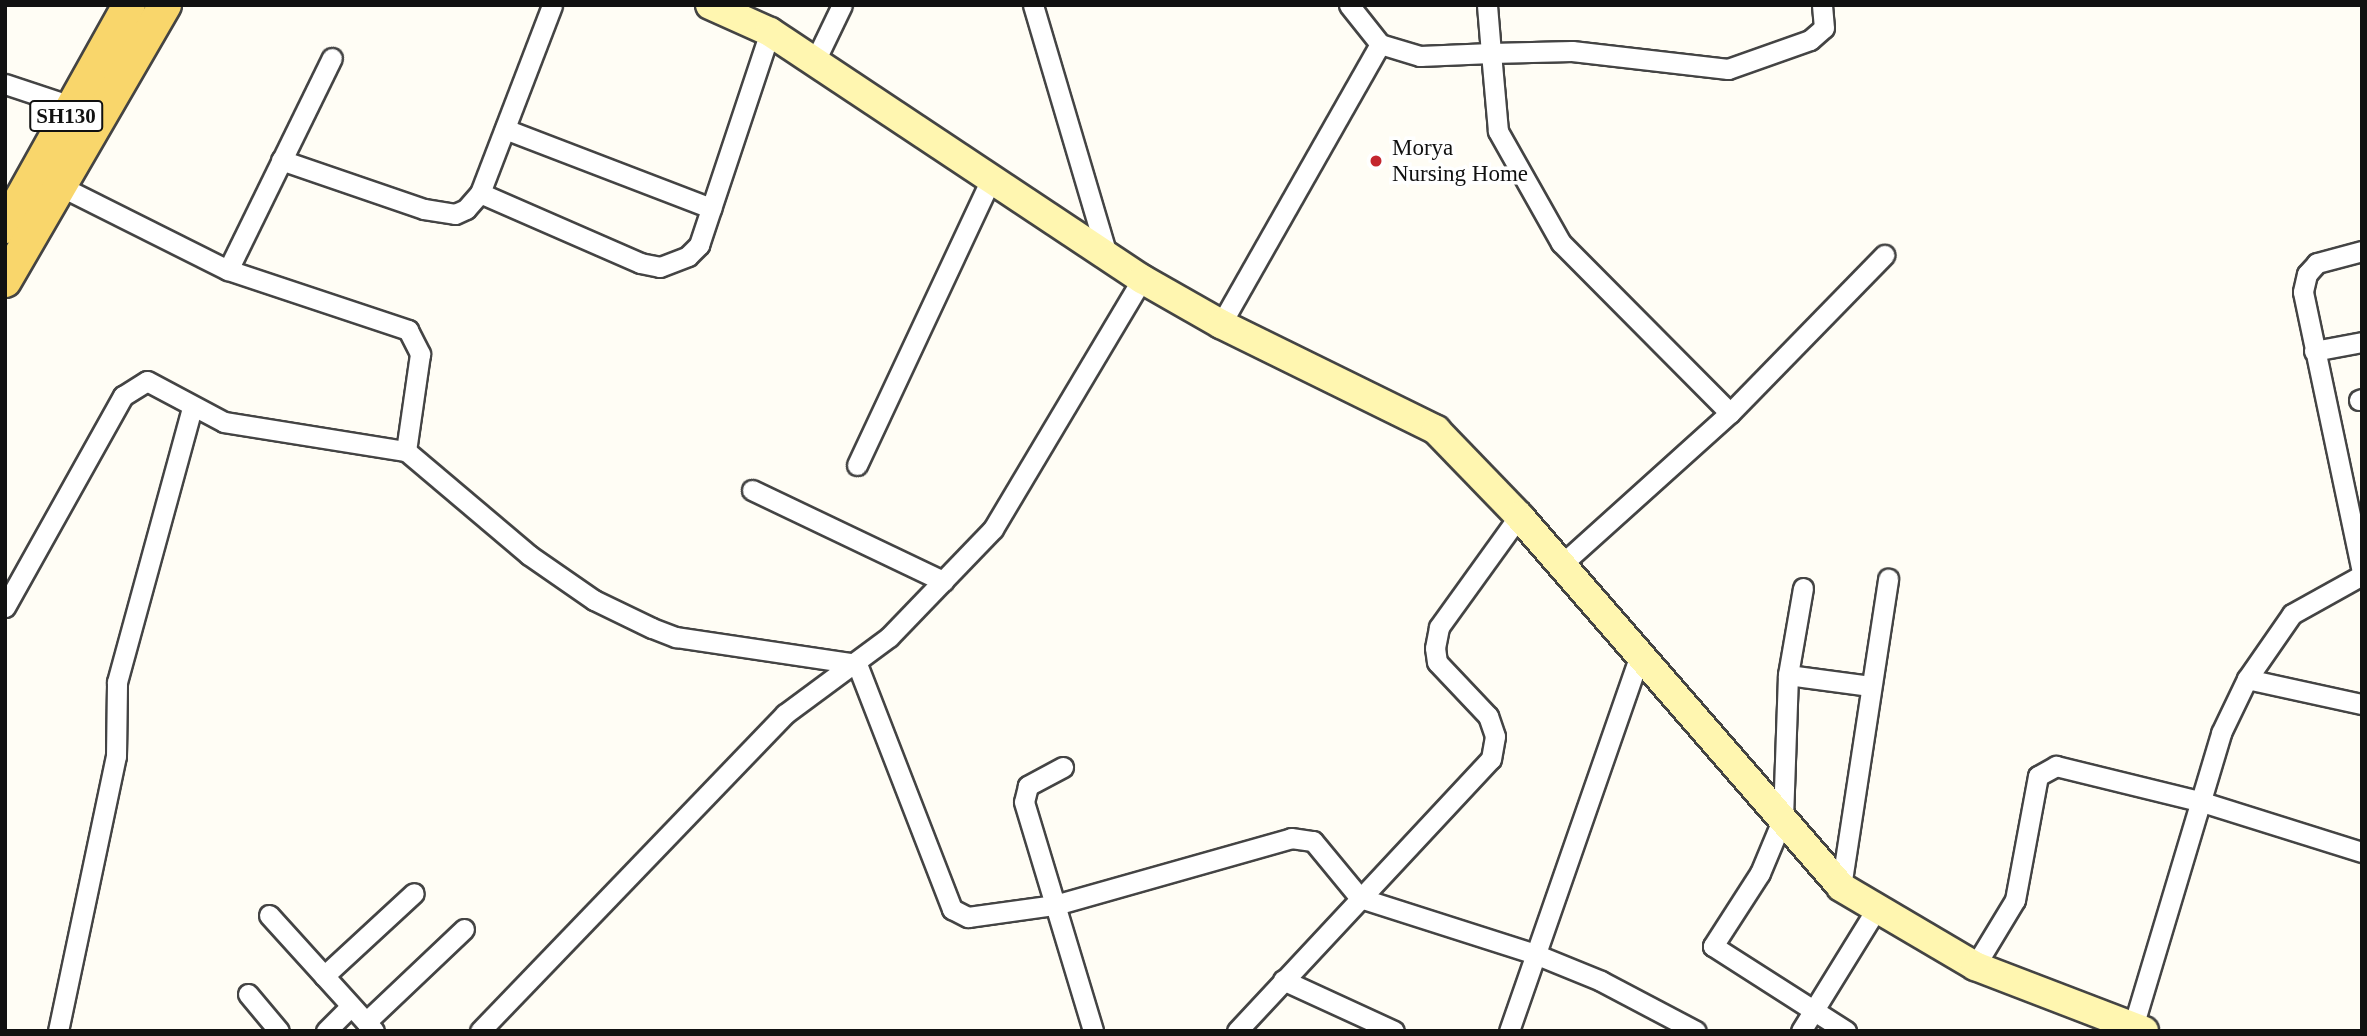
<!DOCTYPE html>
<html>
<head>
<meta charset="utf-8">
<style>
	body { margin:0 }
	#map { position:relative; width:2367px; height:1036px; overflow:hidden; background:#fffdf5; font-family:Georgia,serif }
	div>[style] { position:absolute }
	.roads { filter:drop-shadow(2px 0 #444) drop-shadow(-2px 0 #444) drop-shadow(0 2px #444) drop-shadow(0 -2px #444) }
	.street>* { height:19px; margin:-9.5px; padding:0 9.5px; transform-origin:9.5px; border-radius:9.5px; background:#fff }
	.secondary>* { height:28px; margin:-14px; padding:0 14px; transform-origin:14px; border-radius:14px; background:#fff6b0 }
	.primary>* { height:32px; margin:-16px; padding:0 16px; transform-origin:16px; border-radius:16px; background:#f9d66b }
	.dots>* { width:19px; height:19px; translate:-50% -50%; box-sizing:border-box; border:4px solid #fff; border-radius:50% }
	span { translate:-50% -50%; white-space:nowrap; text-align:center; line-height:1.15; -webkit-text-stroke:7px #fff; paint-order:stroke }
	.shield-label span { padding:2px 5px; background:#fff; border:2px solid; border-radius:5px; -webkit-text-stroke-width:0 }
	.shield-label { font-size:21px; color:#111; font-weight:700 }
	.poi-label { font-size:23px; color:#111 }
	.left { translate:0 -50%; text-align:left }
	.frame { position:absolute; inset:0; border:7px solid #111; pointer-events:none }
</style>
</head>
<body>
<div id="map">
	<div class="roads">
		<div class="street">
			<div style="left:1033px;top:5px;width:258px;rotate:73.5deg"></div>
			<div style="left:1349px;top:5px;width:50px;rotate:51.5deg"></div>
			<div style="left:1380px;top:44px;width:42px;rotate:16.7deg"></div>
			<div style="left:1420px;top:56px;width:71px;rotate:-2.4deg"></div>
			<div style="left:1491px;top:53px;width:48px;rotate:-94.8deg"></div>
			<div style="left:815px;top:61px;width:62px;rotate:-64.3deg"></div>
			<div style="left:5px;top:84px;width:70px;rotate:18.4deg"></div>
			<div style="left:505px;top:129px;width:221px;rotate:21deg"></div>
			<div style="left:281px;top:160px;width:151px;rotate:18.9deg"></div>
			<div style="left:424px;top:209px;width:31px;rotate:9deg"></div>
			<div style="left:455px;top:214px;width:12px;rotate:-24deg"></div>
			<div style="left:466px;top:209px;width:21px;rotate:-49deg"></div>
			<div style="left:480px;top:193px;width:201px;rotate:-69deg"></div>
			<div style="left:60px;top:186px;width:188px;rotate:26.6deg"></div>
			<div style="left:228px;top:270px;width:190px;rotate:18.4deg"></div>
			<div style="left:408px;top:330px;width:27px;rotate:63deg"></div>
			<div style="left:420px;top:354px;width:98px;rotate:98.2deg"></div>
			<div style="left:480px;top:193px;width:175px;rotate:23.6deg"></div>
			<div style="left:640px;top:263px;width:20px;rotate:11deg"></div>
			<div style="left:660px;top:267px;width:30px;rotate:-21deg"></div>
			<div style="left:688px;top:256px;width:16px;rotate:-45deg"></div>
			<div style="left:699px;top:245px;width:225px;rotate:-71.6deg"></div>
			<div style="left:2362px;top:251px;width:47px;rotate:165.1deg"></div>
			<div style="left:2317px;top:263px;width:15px;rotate:132deg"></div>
			<div style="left:2307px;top:274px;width:18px;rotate:103deg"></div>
			<div style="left:2303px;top:292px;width:287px;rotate:78.1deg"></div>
			<div style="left:228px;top:270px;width:236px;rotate:-63.9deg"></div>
			<div style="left:1221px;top:324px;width:322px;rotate:-60.4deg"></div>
			<div style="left:2314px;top:351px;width:49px;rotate:-10.6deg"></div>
			<div style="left:2359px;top:400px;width:3px;rotate:-18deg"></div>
			<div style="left:1730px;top:413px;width:240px;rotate:-134.8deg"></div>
			<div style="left:1561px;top:243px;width:129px;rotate:-119.4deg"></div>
			<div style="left:1498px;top:131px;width:78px;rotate:-95.1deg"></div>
			<div style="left:1491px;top:53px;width:81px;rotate:-1.4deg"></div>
			<div style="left:1572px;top:51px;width:157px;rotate:6.6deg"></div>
			<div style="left:1728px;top:69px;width:87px;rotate:-19.5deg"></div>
			<div style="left:1810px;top:40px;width:18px;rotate:-41deg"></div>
			<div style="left:1824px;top:28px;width:23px;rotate:-95deg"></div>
			<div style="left:857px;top:465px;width:318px;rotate:-64.9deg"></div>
			<div style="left:752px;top:490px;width:212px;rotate:25.5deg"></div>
			<div style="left:1561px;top:565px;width:227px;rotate:-42deg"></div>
			<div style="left:1730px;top:413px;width:221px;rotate:-45.7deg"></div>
			<div style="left:1803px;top:588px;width:88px;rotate:99.8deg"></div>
			<div style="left:1788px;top:675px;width:143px;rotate:92deg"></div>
			<div style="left:1783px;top:818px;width:60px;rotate:112.7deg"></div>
			<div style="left:1760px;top:873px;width:87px;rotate:122.8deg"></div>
			<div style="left:1713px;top:946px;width:158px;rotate:32.6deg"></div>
			<div style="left:5px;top:607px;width:242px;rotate:-60.8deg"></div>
			<div style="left:123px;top:396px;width:28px;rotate:-32deg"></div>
			<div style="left:147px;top:381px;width:87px;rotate:28deg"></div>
			<div style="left:224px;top:422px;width:184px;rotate:9.1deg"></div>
			<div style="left:406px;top:451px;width:161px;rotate:40.2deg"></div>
			<div style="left:529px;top:555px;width:79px;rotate:34.7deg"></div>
			<div style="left:594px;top:600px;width:64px;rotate:25.8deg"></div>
			<div style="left:652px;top:628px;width:26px;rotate:21deg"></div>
			<div style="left:676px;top:637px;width:183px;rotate:8.5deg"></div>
			<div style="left:857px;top:664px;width:263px;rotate:68.8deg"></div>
			<div style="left:952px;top:909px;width:18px;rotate:27deg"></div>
			<div style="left:968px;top:917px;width:88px;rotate:-7.9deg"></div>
			<div style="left:1055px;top:905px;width:245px;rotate:-15.8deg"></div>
			<div style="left:1291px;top:838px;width:22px;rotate:8deg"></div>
			<div style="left:1313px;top:841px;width:74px;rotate:50.5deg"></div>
			<div style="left:1360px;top:898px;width:184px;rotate:17.7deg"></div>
			<div style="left:1535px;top:954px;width:71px;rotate:22.2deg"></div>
			<div style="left:1601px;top:981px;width:107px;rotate:27.8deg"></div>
			<div style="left:1788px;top:675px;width:83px;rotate:7.6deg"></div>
			<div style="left:2247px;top:679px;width:118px;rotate:12.3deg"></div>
			<div style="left:1063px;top:767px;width:40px;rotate:152deg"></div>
			<div style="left:1028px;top:786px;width:16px;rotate:104deg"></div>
			<div style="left:1024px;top:802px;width:239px;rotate:73.2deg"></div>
			<div style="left:1841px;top:887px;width:312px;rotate:-81.3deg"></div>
			<div style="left:269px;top:915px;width:156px;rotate:47.8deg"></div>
			<div style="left:1975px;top:966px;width:77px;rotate:-58.8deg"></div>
			<div style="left:2015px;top:900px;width:126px;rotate:-79.5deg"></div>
			<div style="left:2038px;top:776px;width:21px;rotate:-29deg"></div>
			<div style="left:2056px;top:766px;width:147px;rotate:13.8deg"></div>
			<div style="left:2199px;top:801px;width:171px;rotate:17.4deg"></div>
			<div style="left:324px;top:976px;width:122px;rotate:-42.7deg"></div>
			<div style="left:1283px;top:980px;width:122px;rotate:24.7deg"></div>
			<div style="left:248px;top:994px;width:48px;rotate:50deg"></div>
			<div style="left:366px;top:1022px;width:135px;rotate:-43.5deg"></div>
			<div style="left:2133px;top:1027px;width:307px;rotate:-73.3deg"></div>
			<div style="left:2221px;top:733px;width:60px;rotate:-64.3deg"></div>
			<div style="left:2247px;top:679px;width:79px;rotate:-55.3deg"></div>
			<div style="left:2292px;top:614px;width:80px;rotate:-29.1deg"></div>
			<div style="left:58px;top:1031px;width:281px;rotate:-78.1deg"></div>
			<div style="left:116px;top:756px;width:74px;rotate:-89.2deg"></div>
			<div style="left:117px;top:682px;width:285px;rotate:-74.7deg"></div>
			<div style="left:326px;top:1031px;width:35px;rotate:-45deg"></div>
			<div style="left:480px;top:1031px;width:440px;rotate:-46.1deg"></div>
			<div style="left:785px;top:714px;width:129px;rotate:-36.5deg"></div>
			<div style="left:889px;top:637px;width:150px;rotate:-46.1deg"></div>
			<div style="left:993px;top:529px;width:291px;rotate:-59.2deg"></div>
			<div style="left:1237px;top:1031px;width:372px;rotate:-47deg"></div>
			<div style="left:1491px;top:759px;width:23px;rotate:-80deg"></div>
			<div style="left:1495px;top:736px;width:21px;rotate:-109deg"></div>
			<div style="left:1488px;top:716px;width:74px;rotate:-133.4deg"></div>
			<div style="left:1437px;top:662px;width:14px;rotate:-98deg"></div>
			<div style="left:1435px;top:648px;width:21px;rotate:-79deg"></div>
			<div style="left:1439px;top:627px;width:137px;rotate:-54.2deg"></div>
			<div style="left:1509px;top:1031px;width:395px;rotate:-70.8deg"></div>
			<div style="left:1801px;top:1031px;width:141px;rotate:-58.3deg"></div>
		</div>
		<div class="secondary">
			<div style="left:710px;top:5px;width:66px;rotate:24.2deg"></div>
			<div style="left:770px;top:32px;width:447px;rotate:33.6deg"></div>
			<div style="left:1142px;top:279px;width:91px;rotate:29.7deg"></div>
			<div style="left:1221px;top:324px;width:240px;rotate:26.2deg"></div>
			<div style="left:1436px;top:430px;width:120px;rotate:46deg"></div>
			<div style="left:1519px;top:516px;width:491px;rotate:49deg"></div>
			<div style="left:1841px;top:887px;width:156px;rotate:30.5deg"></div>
			<div style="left:1975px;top:966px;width:181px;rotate:21deg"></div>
		</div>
		<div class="primary">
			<div style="left:5px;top:227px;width:254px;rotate:-60.8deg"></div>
			<div style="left:5px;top:281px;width:319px;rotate:-59.9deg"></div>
		</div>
	</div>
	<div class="dots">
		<div style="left:1376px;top:161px;background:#c4262e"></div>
	</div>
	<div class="shield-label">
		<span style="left:66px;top:116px">SH130</span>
	</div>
	<div class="poi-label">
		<span class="left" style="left:1392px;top:161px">Morya<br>Nursing Home</span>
	</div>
	<div class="frame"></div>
</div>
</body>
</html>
